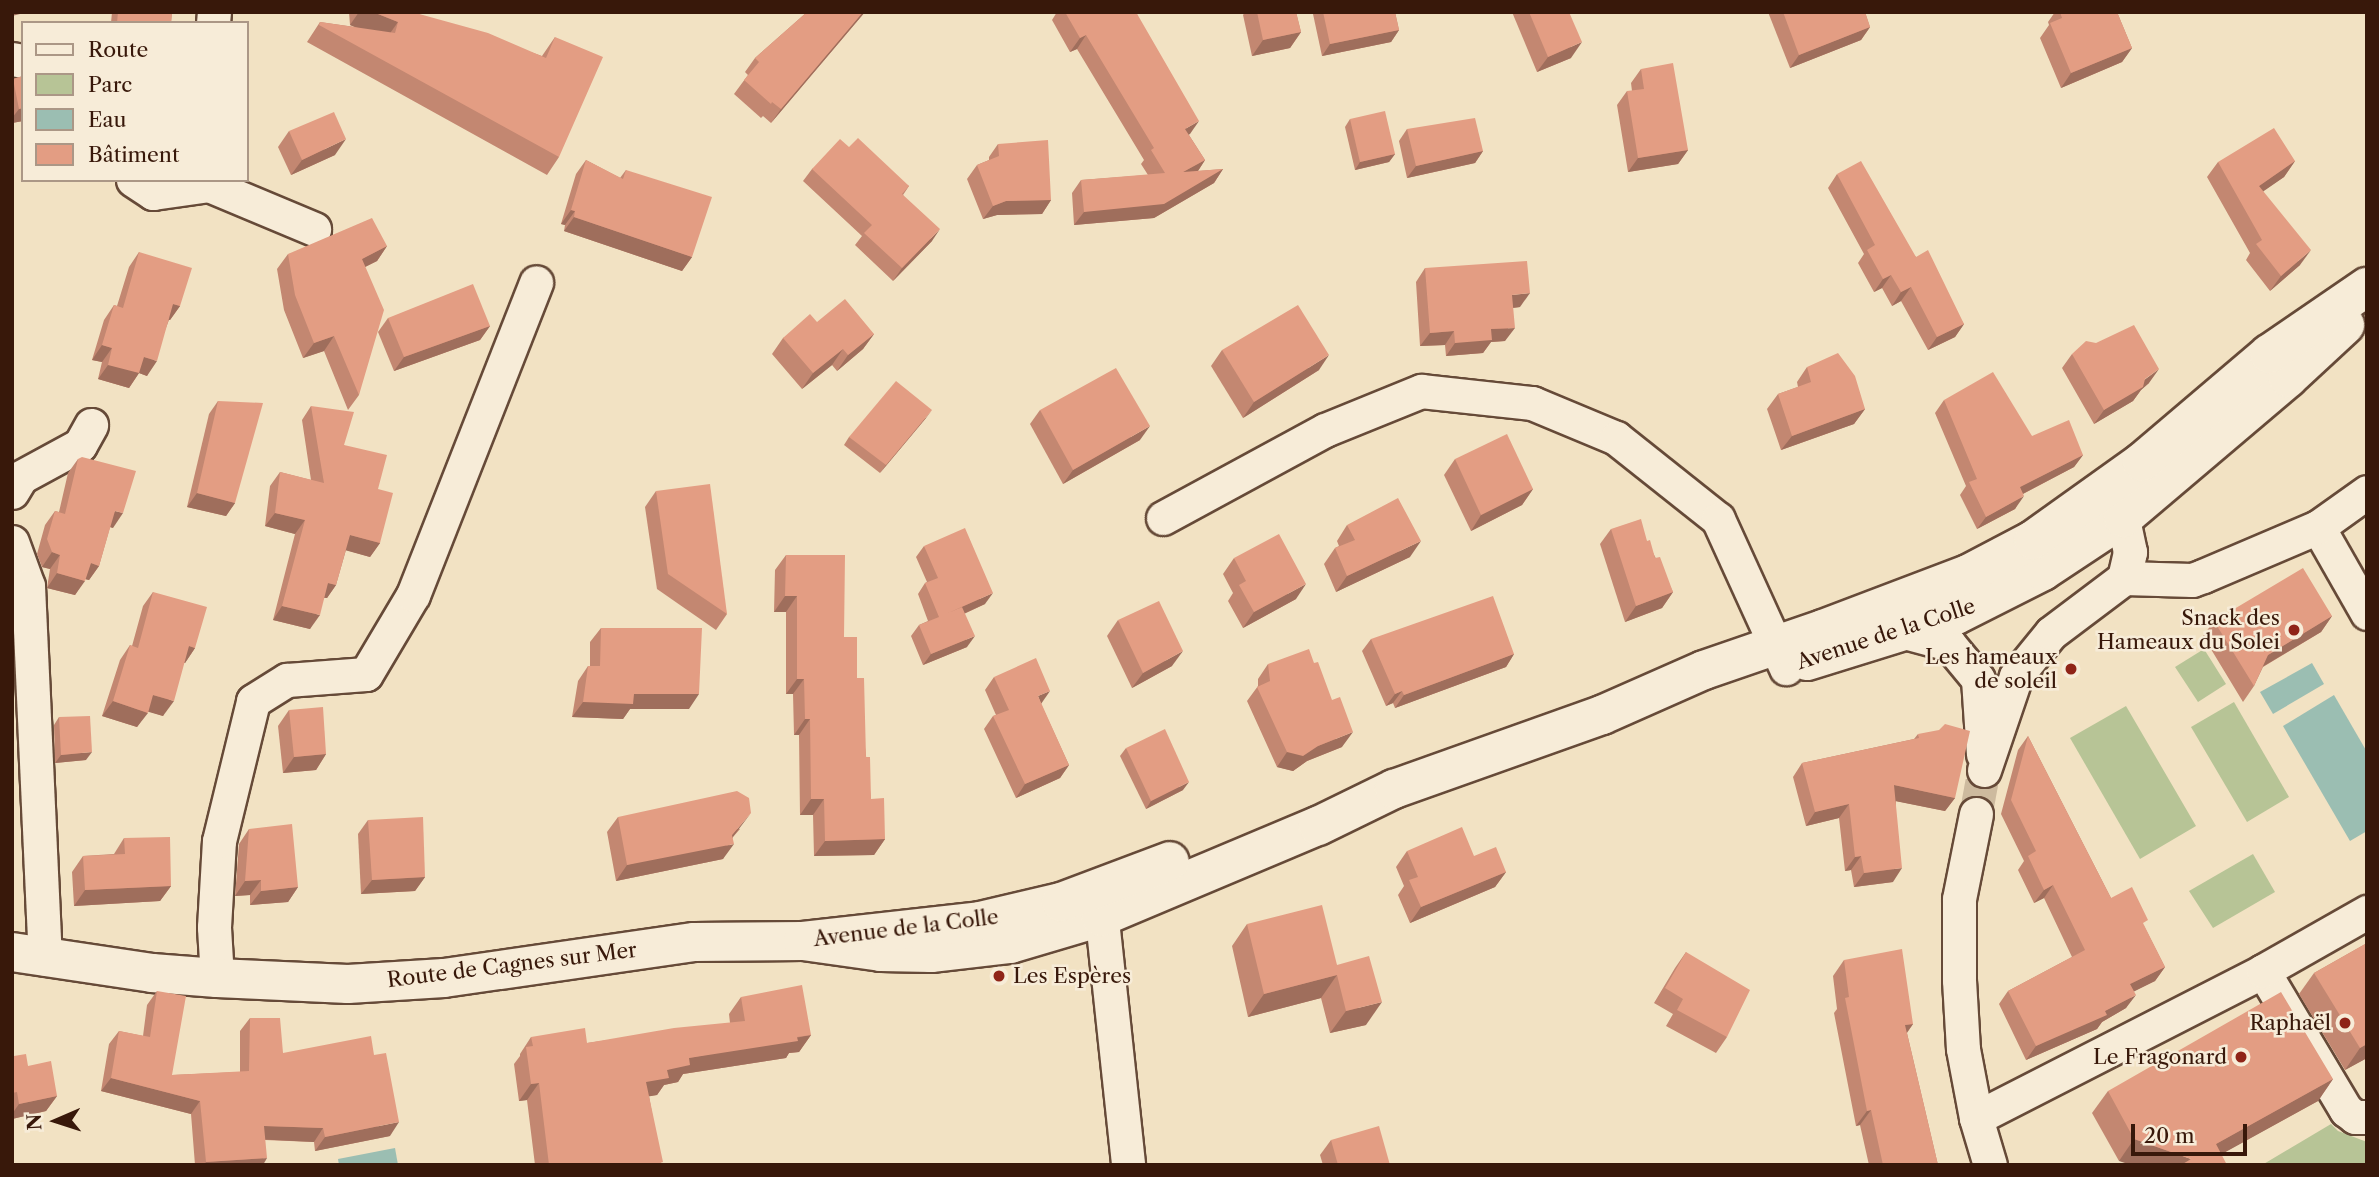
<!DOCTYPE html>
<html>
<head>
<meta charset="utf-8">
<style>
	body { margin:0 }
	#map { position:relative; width:2379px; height:1177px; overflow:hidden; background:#f2e2c3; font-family:"Libre Caslon Text",serif }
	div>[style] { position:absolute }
	.green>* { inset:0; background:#b7c496 }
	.water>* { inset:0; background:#9bbeb2 }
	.minor-tunnel>* { height:33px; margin-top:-16.5px; transform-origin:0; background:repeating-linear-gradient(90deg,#cdba9e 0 33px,transparent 0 50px) }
	.roads { filter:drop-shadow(2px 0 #664a38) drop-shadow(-2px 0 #664a38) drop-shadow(0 2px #664a38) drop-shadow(0 -2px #664a38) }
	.minor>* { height:33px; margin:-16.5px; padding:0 16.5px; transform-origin:16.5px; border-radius:16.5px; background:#f7ecd8 }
	.secondary>* { height:38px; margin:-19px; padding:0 19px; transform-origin:19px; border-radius:19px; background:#f7ecd8 }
	.wall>* { inset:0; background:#c38771 }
	.shaded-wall>* { inset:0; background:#9f6e5c }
	.building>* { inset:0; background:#e39d83 }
	.dots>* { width:19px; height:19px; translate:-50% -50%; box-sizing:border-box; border:4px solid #f7ecd8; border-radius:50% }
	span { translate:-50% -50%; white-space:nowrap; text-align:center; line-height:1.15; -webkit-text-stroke:5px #f7ecd8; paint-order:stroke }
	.poi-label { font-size:21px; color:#38180a }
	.right { translate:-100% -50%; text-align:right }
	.left { translate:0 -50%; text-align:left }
	.street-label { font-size:21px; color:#38180a }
	.frame { position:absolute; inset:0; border:14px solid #38180a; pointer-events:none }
	.legend { position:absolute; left:21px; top:21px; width:228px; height:161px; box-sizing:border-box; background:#f7ecd8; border:2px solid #ab9786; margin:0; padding:9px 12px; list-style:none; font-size:21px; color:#38180a }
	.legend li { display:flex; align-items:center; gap:14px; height:35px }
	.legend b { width:35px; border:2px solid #ab9786 }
	.north { position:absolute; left:21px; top:1086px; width:70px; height:70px; -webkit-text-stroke:5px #f7ecd8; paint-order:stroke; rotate:267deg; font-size:19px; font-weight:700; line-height:28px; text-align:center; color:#38180a }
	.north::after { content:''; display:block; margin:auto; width:24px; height:32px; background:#38180a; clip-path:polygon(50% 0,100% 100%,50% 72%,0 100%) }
	.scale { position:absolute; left:2131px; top:1124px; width:116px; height:32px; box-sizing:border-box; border:4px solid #38180a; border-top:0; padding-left:9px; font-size:21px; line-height:24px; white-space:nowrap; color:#38180a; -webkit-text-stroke:5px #f7ecd8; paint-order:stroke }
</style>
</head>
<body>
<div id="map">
	<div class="green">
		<div style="clip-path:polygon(2204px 649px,2226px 684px,2198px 702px,2175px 667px)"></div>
		<div style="clip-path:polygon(2234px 702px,2289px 797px,2247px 822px,2191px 727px)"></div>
		<div style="clip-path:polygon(2126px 706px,2196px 826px,2140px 859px,2070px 738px)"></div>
		<div style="clip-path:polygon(2253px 854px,2275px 892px,2213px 928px,2189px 891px)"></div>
		<div style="clip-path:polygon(2331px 1124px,2338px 1131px,2367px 1142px,2367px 1165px,2262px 1165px)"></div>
	</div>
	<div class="water">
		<div style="clip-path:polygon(2312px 663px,2324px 684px,2273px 714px,2260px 692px)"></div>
		<div style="clip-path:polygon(2334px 695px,2367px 752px,2367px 831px,2350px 841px,2283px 726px)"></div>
		<div style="clip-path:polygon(395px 1148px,398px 1165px,339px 1165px,338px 1159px)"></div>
	</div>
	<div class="minor-tunnel">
		<div style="left:1976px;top:814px;width:45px;rotate:-79.7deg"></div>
	</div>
	<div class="roads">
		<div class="minor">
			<div style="left:213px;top:23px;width:11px;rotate:-85deg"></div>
			<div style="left:12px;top:59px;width:11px;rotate:10deg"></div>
			<div style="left:133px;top:180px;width:24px;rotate:33deg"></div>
			<div style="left:153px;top:193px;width:57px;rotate:-8.1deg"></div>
			<div style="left:209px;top:185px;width:114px;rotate:22.7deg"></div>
			<div style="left:12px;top:492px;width:17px;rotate:-59deg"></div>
			<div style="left:21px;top:477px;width:67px;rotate:-28.5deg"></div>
			<div style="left:80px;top:445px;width:23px;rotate:-61deg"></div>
			<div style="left:1163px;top:518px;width:184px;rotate:-28.5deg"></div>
			<div style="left:1325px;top:430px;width:104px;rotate:-22.1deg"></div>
			<div style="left:1421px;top:391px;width:112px;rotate:6.2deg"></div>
			<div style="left:1532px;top:403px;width:91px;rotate:22.6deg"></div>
			<div style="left:1616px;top:438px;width:130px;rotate:38.5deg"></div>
			<div style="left:1718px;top:519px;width:164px;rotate:65.5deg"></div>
			<div style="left:2318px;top:527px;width:99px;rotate:60.3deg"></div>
			<div style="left:12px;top:542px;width:47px;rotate:70deg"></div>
			<div style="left:28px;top:586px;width:373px;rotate:87.4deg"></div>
			<div style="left:2124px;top:578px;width:68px;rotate:1.7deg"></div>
			<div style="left:2192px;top:580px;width:12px;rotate:-20deg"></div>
			<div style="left:2203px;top:576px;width:125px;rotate:-23.1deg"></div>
			<div style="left:2318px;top:527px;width:60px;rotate:-35.5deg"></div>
			<div style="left:1901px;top:631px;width:50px;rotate:15.2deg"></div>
			<div style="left:1949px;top:644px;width:45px;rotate:50.4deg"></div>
			<div style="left:1978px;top:679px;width:75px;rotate:86.2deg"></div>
			<div style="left:1984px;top:770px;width:99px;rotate:-71.2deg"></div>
			<div style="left:2016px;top:676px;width:55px;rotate:-50.9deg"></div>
			<div style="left:2051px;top:633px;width:91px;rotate:-37deg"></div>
			<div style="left:2124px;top:578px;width:27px;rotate:-77deg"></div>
			<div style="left:2130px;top:552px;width:35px;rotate:-102deg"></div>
			<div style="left:1976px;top:814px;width:87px;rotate:101.3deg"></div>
			<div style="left:1959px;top:899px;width:81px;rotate:90deg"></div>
			<div style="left:1959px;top:980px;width:69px;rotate:86.7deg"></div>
			<div style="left:1963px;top:1049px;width:70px;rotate:79.3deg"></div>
			<div style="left:1976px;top:1118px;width:49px;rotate:73.4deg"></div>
			<div style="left:1099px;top:892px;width:275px;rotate:83.9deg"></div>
			<div style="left:2263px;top:971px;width:162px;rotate:59.2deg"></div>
			<div style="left:2346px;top:1110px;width:11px;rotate:38deg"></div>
			<div style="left:2355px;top:1117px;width:12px"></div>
			<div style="left:217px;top:978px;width:51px;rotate:-93.4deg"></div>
			<div style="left:214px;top:927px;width:86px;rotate:-86.7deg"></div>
			<div style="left:219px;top:841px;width:144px;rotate:-76.3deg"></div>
			<div style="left:253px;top:701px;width:40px;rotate:-32deg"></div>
			<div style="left:287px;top:680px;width:79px;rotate:-4.3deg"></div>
			<div style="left:366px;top:674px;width:92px;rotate:-59.3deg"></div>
			<div style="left:413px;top:595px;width:336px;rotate:-68.5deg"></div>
			<div style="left:1976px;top:1118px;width:322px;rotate:-27.1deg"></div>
			<div style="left:2263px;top:971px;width:120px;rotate:-29.6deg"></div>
		</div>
		<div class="secondary">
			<div style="left:1807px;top:661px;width:156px;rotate:-17.2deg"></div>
			<div style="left:1956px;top:615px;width:97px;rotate:-26.8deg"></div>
			<div style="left:2043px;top:571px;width:96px;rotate:-33.5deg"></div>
			<div style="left:2123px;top:518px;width:216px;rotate:-40.3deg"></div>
			<div style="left:2288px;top:378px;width:78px;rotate:-42.9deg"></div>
			<div style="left:803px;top:941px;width:79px;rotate:8deg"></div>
			<div style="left:881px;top:952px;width:50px;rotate:1.1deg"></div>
			<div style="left:931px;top:953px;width:80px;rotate:-6.5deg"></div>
			<div style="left:1010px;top:944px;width:95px;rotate:-16.5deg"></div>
			<div style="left:1101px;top:917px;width:235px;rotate:-22.8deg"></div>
			<div style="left:1318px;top:826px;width:85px;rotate:-26deg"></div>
			<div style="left:1394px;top:789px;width:221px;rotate:-19.6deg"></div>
			<div style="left:1602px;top:715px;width:111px;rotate:-23.8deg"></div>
			<div style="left:1704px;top:670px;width:126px;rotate:-19deg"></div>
			<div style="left:1823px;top:629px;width:155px;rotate:-20.8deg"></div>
			<div style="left:1968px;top:574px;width:73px;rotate:-27.6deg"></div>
			<div style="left:2033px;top:540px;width:134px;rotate:-35.6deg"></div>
			<div style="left:2142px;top:462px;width:167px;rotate:-40.4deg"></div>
			<div style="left:2269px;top:354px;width:119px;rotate:-34.4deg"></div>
			<div style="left:12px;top:952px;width:142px;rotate:8.5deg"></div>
			<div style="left:152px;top:973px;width:65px;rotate:4.4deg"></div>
			<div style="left:217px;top:978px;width:131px;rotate:2.6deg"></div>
			<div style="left:348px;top:984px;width:96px;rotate:-3.6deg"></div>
			<div style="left:444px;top:978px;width:253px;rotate:-8.2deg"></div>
			<div style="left:694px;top:942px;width:109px;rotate:-0.5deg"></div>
			<div style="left:803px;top:941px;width:178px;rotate:-6.4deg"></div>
			<div style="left:980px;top:921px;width:83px;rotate:-13.2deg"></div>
			<div style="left:1061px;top:902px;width:116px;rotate:-20.6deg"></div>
		</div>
	</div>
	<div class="wall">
		<div style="clip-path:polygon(112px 12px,172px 12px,171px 23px,111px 23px)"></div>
		<div style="clip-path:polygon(349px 12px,412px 12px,542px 56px,555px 37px,559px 157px,547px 175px,307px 42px,320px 22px,355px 27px,350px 25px)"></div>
		<div style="clip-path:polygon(807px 12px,865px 12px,771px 123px,763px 116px,761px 118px,734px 94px,748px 75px,745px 72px,755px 58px)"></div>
		<div style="clip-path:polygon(1057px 12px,1136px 12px,1189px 135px,1205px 160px,1198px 171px,1223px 169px,1214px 183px,1154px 218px,1074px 225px,1072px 193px,1081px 180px,1148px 175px,1141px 164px,1144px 160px,1077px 49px,1070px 52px,1052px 20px)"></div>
		<div style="clip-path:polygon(1245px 12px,1296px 12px,1301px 32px,1290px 48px,1252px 56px,1243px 15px)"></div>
		<div style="clip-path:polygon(1314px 12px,1395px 12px,1399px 30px,1391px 42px,1322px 56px,1313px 14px)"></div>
		<div style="clip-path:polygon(1512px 12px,1569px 12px,1571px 58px,1537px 72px)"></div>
		<div style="clip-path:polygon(1768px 12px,1865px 12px,1870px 27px,1861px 40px,1790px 68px)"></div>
		<div style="clip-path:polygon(2055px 12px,2117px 12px,2132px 48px,2122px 62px,2061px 88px,2040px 38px,2049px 25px,2048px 22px)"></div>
		<div style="clip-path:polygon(1641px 69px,1688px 150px,1678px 164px,1628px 172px,1617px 105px,1627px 91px,1632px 91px,1631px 83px)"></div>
		<div style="clip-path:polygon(23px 76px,23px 121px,12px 123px,12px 79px)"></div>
		<div style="clip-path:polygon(1350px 119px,1395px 154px,1389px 162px,1355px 170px,1345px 127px)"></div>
		<div style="clip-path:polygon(1407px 129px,1483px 151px,1475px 163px,1407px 178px,1399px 141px)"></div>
		<div style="clip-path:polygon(289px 131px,335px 155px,291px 175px,278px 147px)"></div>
		<div style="clip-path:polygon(998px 144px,1051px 200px,1042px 214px,997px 215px,983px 219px,967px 179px,977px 165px,989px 160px,989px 157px)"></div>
		<div style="clip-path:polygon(849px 147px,909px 186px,903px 195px,932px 241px,893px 281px,855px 245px,862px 236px,803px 181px,812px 169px)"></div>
		<div style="clip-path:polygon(586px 160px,620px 178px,626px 170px,692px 257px,682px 271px,564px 231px,565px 225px,561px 224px,576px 174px)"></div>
		<div style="clip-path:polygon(2295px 161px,2284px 177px,2263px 191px,2300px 265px,2270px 291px,2246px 260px,2250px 253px,2207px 177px,2218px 162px)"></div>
		<div style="clip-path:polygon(1837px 174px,1916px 257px,1964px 324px,1955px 337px,1928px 350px,1901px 301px,1892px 306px,1882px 288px,1874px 292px,1858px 263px,1864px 254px,1828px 188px)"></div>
		<div style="clip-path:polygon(387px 246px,377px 261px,365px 267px,359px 395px,348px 410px,324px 351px,303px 358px,284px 310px,277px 269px,288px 254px)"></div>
		<div style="clip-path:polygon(139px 252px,180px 306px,170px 320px,169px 320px,147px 376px,139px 373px,129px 388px,98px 379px,102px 362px,92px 360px,104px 320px,114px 305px,117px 306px,129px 267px)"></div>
		<div style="clip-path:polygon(1425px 268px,1520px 307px,1513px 308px,1505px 341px,1491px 342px,1483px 353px,1446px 356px,1445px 345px,1420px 346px,1416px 282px)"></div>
		<div style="clip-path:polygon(388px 318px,490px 326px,480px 340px,394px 371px,378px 332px)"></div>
		<div style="clip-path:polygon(817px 322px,874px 334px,863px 349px,837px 371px,832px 365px,802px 389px,772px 354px,783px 338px)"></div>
		<div style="clip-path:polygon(1222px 350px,1319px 370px,1243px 418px,1211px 366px)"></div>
		<div style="clip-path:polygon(2072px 354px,2149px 383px,2141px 390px,2133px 401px,2094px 424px,2062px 368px)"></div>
		<div style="clip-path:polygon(1807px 367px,1865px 409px,1854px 424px,1781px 450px,1767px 409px,1778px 394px,1798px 387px,1797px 382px)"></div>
		<div style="clip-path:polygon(1944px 400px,2032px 436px,2083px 455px,2074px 467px,2023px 494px,2015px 509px,1977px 529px,1960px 495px,1966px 486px,1935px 413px)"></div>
		<div style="clip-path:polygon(218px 401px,235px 503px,226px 516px,187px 507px,209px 414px)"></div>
		<div style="clip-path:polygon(311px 406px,344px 445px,378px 489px,380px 543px,370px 557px,346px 550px,336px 585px,327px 598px,324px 598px,310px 629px,273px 620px,295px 534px,265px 526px,270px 486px,280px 472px,311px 480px,302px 420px)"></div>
		<div style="clip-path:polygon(1040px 410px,1140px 440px,1063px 484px,1030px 424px)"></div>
		<div style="clip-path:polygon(926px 418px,880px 473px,844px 445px,849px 437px)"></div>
		<div style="clip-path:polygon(78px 459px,113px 528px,110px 527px,99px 566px,89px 580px,85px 579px,75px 595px,47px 588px,50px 569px,42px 567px,37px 554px,45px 525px,55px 511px,59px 512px,68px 473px)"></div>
		<div style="clip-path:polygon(1455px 459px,1533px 489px,1522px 505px,1471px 531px,1444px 475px)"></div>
		<div style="clip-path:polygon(656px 491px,727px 614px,716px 630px,657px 589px,645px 507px)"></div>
		<div style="clip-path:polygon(1347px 525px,1410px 557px,1336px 592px,1324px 564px,1335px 548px,1339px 546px,1337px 541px)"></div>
		<div style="clip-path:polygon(1611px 529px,1647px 541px,1673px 592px,1662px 608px,1625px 622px,1600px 544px)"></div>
		<div style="clip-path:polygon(924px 546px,985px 604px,964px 614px,967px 647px,923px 665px,911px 636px,919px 625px,928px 621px,918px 594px,925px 583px,927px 582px,916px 557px)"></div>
		<div style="clip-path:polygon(786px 555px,844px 637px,857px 678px,871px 799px,885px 839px,874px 855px,814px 856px,813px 815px,800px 815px,799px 735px,794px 735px,793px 694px,786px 694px,786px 612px,774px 612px,775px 570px)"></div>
		<div style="clip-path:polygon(1234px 558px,1296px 599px,1243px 628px,1228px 601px,1233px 593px,1223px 574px)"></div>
		<div style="clip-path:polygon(153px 592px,195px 648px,185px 663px,184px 662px,163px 716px,148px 711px,137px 727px,102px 716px,120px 660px,130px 645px,132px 646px,143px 606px)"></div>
		<div style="clip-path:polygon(2332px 616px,2321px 632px,2263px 667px,2254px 686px,2243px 702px,2203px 636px,2214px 621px)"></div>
		<div style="clip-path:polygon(1118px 620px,1172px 666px,1132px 688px,1107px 636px)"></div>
		<div style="clip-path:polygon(601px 628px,689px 709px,630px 709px,623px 719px,572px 717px,578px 681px,588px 666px,590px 666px,590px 642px)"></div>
		<div style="clip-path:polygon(1371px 639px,1514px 654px,1506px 667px,1395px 708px,1393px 703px,1386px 706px,1362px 651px)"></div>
		<div style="clip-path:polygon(1268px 664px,1342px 747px,1307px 761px,1293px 771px,1277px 767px,1247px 701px,1258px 686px,1258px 679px)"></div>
		<div style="clip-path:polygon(994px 677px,1041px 704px,1069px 765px,1060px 778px,1016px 798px,984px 729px,993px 716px,996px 715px,985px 690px)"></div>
		<div style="clip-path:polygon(289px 710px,326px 754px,316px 770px,283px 773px,278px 726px)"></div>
		<div style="clip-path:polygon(59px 717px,86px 760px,55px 763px,54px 725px)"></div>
		<div style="clip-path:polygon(1918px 734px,1955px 798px,1945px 811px,1896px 801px,1893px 882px,1854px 887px,1851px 870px,1845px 871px,1839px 818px,1806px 826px,1793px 777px,1802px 763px,1914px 739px)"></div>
		<div style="clip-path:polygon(2028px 736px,2111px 898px,2144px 926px,2165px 967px,2155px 981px,2134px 991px,2126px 1008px,2102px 1022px,2097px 1029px,2026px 1060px,1999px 1004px,2008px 991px,2072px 957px,2044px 898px,2034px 903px,2018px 870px,2024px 861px,2001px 814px,2018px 750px)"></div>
		<div style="clip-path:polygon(1126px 748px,1183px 790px,1146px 809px,1120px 756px)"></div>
		<div style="clip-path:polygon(618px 817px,740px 829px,733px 837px,723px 859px,616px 881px,607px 832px)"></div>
		<div style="clip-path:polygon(368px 820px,425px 877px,415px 891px,361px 894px,358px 834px)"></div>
		<div style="clip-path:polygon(249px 829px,298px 887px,288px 902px,250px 905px,250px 895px,235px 896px,239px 844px)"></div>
		<div style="clip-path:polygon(124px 838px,171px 886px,160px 901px,74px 906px,72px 872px,83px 856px,114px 854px)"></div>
		<div style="clip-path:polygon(1407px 851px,1474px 856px,1506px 872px,1495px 887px,1410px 923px,1398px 895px,1404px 886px,1396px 867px)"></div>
		<div style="clip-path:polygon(1247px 924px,1337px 965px,1366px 1025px,1330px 1033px,1321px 998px,1248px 1017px,1232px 946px)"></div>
		<div style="clip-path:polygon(2367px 943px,2367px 1058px,2345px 1070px,2299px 994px,2314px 973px)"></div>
		<div style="clip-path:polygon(1686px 952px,1727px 1037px,1716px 1053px,1666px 1026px,1673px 1014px,1654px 1003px,1675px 968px)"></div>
		<div style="clip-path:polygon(1844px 960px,1913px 1024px,1907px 1033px,1938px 1165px,1869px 1165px,1860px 1125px,1856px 1126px,1834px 1013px,1837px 1009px,1833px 976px)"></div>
		<div style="clip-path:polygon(157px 991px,172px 1075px,240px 1072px,240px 1031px,250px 1018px,283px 1053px,390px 1136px,315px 1151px,314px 1142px,265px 1140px,263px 1165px,195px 1165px,191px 1114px,101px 1091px,109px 1044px,119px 1031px,143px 1036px,147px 1005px)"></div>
		<div style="clip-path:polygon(741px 997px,811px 1035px,799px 1052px,789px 1053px,786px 1058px,683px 1074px,678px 1082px,664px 1085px,657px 1095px,649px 1096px,661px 1165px,535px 1165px,527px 1100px,519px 1101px,514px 1064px,520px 1056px,520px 1054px,531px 1037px,587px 1043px,730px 1023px,729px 1014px)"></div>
		<div style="clip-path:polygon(12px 1046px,14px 1056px,28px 1066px,57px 1096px,46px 1111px,12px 1119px)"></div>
		<div style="clip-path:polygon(2333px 1079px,2318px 1101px,2221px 1154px,2119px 1161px,2092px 1113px,2108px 1091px)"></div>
		<div style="clip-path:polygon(1331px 1140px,1390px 1165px,1323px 1165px,1320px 1155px)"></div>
	</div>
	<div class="shaded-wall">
		<div style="clip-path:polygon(12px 12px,28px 12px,12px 16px)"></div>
		<div style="clip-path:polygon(359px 12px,373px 12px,398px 22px,386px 39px,350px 25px)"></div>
		<div style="clip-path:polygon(863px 12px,865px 12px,771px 123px,781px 109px)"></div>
		<div style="clip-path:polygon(1870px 27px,1861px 40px,1790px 68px,1799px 55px)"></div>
		<div style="clip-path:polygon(1399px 30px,1391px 42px,1322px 56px,1330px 44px)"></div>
		<div style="clip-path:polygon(1301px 32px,1290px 48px,1252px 56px,1263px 40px)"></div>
		<div style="clip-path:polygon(1086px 35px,1077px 49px,1070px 52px,1080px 38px)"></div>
		<div style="clip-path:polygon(1582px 42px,1571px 58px,1537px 72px,1548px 57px)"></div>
		<div style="clip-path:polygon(2132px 48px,2122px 62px,2061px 88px,2071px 73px)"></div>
		<div style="clip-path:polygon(23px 108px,23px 121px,12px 123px,12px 118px,19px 109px)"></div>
		<div style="clip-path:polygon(1199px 121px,1190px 134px,1175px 142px,1185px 129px)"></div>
		<div style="clip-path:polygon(346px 139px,335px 155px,291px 175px,302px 160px)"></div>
		<div style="clip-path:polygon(1688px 150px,1678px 164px,1628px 172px,1638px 158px)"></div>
		<div style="clip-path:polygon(1483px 151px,1475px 163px,1407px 178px,1416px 166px)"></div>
		<div style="clip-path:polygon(1395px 154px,1389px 162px,1355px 170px,1360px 162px)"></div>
		<div style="clip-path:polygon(1205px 160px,1196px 174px,1183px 172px)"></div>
		<div style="clip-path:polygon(2295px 161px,2284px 177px,2248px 202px,2259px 186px)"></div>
		<div style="clip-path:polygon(1223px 169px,1214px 183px,1154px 218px,1074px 225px,1084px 212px)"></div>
		<div style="clip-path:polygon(1051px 200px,1042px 214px,997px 215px,983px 219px,993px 206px,1006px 201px)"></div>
		<div style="clip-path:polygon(571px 210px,575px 211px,565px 225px,561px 224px)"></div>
		<div style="clip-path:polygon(574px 217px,692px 257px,682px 271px,564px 231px)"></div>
		<div style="clip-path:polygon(940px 229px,932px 241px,893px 281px,902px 268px)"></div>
		<div style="clip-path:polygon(387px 246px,377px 261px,351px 274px,362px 259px)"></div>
		<div style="clip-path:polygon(2311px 250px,2300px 265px,2270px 291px,2281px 276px)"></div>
		<div style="clip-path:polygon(1891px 275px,1882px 288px,1874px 292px,1883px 279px)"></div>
		<div style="clip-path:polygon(1911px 287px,1901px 301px,1892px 306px,1901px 292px)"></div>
		<div style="clip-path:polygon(1530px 293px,1520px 307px,1503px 309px,1512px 295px)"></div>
		<div style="clip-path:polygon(173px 304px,180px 306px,170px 320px,163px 319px)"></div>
		<div style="clip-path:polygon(1964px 324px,1955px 337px,1928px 350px,1937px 337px)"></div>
		<div style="clip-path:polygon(490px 326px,480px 340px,394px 371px,404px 357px)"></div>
		<div style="clip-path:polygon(1515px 328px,1505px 341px,1491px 342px,1483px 353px,1446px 356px,1455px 343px,1491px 329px)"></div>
		<div style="clip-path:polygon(1454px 331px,1445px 345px,1420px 346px,1430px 333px)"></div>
		<div style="clip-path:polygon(874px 334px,863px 349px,837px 371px,848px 355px)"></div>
		<div style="clip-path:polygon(334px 336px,324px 351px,303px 358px,314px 343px)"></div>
		<div style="clip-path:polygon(102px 345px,112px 348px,102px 362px,92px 360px)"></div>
		<div style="clip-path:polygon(843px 349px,832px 365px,802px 389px,813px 373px)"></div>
		<div style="clip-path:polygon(1329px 355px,1319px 370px,1243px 418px,1254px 402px)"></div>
		<div style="clip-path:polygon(144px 357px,157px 361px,147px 376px,139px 373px,129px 388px,98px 379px,108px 365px)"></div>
		<div style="clip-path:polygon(2159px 369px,2149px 383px,2141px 390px,2133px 401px,2094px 424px,2104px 410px)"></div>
		<div style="clip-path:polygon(1865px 409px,1854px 424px,1781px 450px,1792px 436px)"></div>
		<div style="clip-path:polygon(932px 410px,926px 418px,880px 473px,886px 465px)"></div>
		<div style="clip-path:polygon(1150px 426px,1140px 440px,1063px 484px,1073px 470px)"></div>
		<div style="clip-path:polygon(2083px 455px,2074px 467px,2011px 500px,2020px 487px)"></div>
		<div style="clip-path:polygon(1533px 489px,1522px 505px,1471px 531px,1481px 515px)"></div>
		<div style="clip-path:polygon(197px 493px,235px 503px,226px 516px,187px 507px)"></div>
		<div style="clip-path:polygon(2024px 496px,2015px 509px,1977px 529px,1986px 517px)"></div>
		<div style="clip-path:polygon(115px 511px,123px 513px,113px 528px,104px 525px)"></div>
		<div style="clip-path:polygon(275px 513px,305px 520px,295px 534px,265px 526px)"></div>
		<div style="clip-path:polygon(350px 535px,380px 543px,370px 557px,341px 549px)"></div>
		<div style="clip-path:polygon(1421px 541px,1410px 557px,1336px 592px,1347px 576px)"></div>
		<div style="clip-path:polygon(52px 552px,60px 555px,50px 569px,42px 567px)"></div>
		<div style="clip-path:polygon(91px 563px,99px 566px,89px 580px,81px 578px)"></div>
		<div style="clip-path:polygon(57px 573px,85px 581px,75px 595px,47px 588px)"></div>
		<div style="clip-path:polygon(328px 583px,336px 585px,327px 598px,319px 597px)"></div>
		<div style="clip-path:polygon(1306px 584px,1296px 599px,1243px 628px,1254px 612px)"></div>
		<div style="clip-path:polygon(1673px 592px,1662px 608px,1625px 622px,1636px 606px)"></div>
		<div style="clip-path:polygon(993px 593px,985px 604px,941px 624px,948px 613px)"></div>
		<div style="clip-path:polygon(785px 596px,797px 596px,786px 612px,774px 612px)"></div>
		<div style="clip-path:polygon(282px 606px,320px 615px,310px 629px,273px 620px)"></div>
		<div style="clip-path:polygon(2332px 616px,2321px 632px,2257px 670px,2268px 655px)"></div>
		<div style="clip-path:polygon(975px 636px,967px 647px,923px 665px,931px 654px)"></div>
		<div style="clip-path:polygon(189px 646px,195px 648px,185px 663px,178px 661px)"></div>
		<div style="clip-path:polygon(1183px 651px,1172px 666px,1132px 688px,1143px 673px)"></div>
		<div style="clip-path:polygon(1514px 654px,1506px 667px,1395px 708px,1404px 695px)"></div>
		<div style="clip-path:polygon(797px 679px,804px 679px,793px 694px,786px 694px)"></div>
		<div style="clip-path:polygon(1050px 691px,1041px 704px,1038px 696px)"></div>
		<div style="clip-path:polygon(1402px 691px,1393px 703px,1386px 706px,1395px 694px)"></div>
		<div style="clip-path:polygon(634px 694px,699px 694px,689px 709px,630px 709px,623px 719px,572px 717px,583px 702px)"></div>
		<div style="clip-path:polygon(153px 695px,174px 701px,163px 716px,142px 710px)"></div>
		<div style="clip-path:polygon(113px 701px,148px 713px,137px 727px,102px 716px)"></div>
		<div style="clip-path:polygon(805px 719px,810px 719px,799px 735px,794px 735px)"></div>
		<div style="clip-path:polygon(1353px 732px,1342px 747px,1307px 761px,1293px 771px,1277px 767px,1287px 752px,1318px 746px)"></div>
		<div style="clip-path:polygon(92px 752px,86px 760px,55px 763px,61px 755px)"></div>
		<div style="clip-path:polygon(326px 754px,316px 770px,283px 773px,294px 757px)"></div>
		<div style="clip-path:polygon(1069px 765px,1060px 778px,1016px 798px,1025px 784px)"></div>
		<div style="clip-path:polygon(1189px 782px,1183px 790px,1146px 809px,1151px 801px)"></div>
		<div style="clip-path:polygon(1894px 785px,1955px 798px,1945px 811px,1885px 799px)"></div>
		<div style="clip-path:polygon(811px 799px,824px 799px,813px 815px,800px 815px)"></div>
		<div style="clip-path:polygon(1849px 804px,1839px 818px,1806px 826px,1815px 812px)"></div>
		<div style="clip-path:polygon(751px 813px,726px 846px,734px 844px,723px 859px,616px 881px,627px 865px,732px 835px)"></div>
		<div style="clip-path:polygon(885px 839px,874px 855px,814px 856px,825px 841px)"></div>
		<div style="clip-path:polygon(1861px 856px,1851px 870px,1845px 871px,1855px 857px)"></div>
		<div style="clip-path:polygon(1902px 868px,1893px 882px,1854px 887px,1864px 873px)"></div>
		<div style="clip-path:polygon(1506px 872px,1495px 887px,1410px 923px,1421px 907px)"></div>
		<div style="clip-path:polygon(425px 877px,415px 891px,361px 894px,372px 880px)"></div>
		<div style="clip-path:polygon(261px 880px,250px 895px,235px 896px,245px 881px)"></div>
		<div style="clip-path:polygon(2053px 885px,2044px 898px,2034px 903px,2044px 890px)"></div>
		<div style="clip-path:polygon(171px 886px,160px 901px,74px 906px,85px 890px)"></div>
		<div style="clip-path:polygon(298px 887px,288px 902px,250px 905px,261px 891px)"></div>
		<div style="clip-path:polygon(2165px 967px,2155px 981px,2121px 998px,2130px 984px)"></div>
		<div style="clip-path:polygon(1337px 975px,1321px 998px,1248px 1017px,1264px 994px)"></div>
		<div style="clip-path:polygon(2136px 995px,2126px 1008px,2102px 1022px,2097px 1029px,2026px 1060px,2036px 1046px)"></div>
		<div style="clip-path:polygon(1382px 1002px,1366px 1025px,1330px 1033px,1346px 1011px)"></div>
		<div style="clip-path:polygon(1913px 1024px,1902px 1039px,1905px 1025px)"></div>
		<div style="clip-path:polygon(811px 1035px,799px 1052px,789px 1053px,786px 1058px,683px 1074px,678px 1082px,664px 1085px,657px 1095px,634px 1099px,646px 1082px,689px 1058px)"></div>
		<div style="clip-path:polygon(2367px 1044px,2367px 1058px,2345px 1070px,2360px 1048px)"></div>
		<div style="clip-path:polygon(111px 1078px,200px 1101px,191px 1114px,101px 1091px)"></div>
		<div style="clip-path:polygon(2333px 1079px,2318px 1101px,2202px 1165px,2216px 1144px)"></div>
		<div style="clip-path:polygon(539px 1083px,527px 1100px,519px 1101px,531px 1084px)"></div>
		<div style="clip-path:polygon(57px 1096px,46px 1111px,12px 1119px,12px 1114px,19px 1104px)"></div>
		<div style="clip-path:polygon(1871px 1110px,1860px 1125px,1856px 1126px,1867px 1111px)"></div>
		<div style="clip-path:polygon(399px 1122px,390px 1136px,315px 1151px,325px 1137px)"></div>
		<div style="clip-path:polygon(264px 1126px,323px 1128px,314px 1142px,254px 1139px)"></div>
		<div style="clip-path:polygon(2134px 1139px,2191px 1159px,2188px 1165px,2131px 1165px,2119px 1161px)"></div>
		<div style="clip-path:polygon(267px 1158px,263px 1165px,204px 1165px,206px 1162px)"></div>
	</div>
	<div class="building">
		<div style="clip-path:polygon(118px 12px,172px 12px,171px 23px,117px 23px)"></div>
		<div style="clip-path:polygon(373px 12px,412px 12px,488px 33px,546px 58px,555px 37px,603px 57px,559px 157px,319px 25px,320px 22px,395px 33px,398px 22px)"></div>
		<div style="clip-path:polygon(807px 12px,863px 12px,781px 109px,772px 102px,771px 104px,744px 80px,759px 62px,755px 58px)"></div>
		<div style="clip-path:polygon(1065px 12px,1136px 12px,1199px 121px,1185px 129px,1205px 160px,1183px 172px,1223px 169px,1164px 204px,1084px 212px,1081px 180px,1165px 173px,1151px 150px,1154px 148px,1086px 35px,1080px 38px)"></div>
		<div style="clip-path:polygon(1257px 12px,1296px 12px,1301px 32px,1263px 40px)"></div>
		<div style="clip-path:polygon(1323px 12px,1395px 12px,1399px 30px,1330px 44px)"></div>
		<div style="clip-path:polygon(1529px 12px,1569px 12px,1582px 42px,1548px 57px)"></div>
		<div style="clip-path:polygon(1783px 12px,1865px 12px,1870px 27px,1799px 55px)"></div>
		<div style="clip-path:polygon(2060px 12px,2117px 12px,2132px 48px,2071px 73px,2050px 23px,2062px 18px)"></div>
		<div style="clip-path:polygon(1673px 63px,1688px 150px,1638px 158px,1627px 91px,1644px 89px,1641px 69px)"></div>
		<div style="clip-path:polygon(23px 76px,23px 108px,19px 109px,13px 79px)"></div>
		<div style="clip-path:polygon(1385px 111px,1395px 154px,1360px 162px,1350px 119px)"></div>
		<div style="clip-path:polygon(334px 112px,346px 139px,302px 160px,289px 131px)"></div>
		<div style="clip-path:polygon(1475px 118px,1483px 151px,1416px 166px,1407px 129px)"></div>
		<div style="clip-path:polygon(2274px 128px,2295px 161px,2259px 186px,2311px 250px,2281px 276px,2256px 244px,2262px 240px,2218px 162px)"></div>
		<div style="clip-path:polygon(858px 138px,909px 186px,902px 194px,940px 229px,902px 268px,864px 233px,872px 225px,812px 169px,840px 139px,849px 147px)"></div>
		<div style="clip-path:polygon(1048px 140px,1051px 200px,1006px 201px,993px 206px,977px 165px,999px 156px,998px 144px)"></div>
		<div style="clip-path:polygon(586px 160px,623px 179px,626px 170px,712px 197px,692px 257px,574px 217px,575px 211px,571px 210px)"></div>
		<div style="clip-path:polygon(1861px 161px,1916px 257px,1928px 250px,1964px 324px,1937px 337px,1911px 287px,1901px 292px,1891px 275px,1883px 279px,1867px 250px,1875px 245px,1837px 174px)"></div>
		<div style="clip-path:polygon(372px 218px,387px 246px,362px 259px,384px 310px,359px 395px,334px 336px,314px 343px,295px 295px,288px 254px)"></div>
		<div style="clip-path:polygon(139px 252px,192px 268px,180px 306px,173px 304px,157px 361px,144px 357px,139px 373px,108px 365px,112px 348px,102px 345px,114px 305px,123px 308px)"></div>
		<div style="clip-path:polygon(1527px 261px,1530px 293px,1512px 295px,1515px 328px,1491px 329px,1492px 340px,1455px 343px,1454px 331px,1430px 333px,1425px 268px)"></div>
		<div style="clip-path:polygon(473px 284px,490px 326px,404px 357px,388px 318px)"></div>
		<div style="clip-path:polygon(845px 299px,874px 334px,848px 355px,843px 349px,813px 373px,783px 338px,810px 314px,817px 322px)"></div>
		<div style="clip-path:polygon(1298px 305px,1329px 355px,1254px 402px,1222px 350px)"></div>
		<div style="clip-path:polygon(2134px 325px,2159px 369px,2145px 379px,2143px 387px,2104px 410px,2072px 354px,2086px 341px,2096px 343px)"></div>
		<div style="clip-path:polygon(1838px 353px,1855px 376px,1865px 409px,1792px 436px,1778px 394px,1811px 382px,1807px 367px)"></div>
		<div style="clip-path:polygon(1116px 368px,1150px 426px,1073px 470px,1040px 410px)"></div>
		<div style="clip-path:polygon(1993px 372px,2032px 436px,2069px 420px,2083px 455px,2020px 487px,2024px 496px,1986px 517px,1969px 482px,1977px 479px,1944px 400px)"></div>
		<div style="clip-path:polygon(896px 381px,932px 410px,886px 465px,849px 437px)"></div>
		<div style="clip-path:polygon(218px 401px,263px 403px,235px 503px,197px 493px)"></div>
		<div style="clip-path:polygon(311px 406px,354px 412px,344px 445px,387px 455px,378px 489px,393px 493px,380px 543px,350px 535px,336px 585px,328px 583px,320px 615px,282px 606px,305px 520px,275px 513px,280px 472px,324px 483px)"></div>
		<div style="clip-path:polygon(1507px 434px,1533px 489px,1481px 515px,1455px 459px)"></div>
		<div style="clip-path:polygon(82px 457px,136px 471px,123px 513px,115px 511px,99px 566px,91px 563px,85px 581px,57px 573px,60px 555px,52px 552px,47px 539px,55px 511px,65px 514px,78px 459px)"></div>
		<div style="clip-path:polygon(710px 484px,727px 614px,668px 574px,656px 491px)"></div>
		<div style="clip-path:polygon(1398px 498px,1421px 541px,1347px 576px,1335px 548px,1355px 540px,1347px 525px)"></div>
		<div style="clip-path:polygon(1641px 519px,1647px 541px,1650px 540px,1655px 558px,1660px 557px,1673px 592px,1636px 606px,1611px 529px)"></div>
		<div style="clip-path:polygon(965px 528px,993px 593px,948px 613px,962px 607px,975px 636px,931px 654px,919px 625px,939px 617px,925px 583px,938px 578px,924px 546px)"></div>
		<div style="clip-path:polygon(1279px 534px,1306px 584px,1254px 612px,1239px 585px,1246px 581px,1234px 558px)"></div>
		<div style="clip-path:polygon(786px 555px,845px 555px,844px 637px,857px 637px,857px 678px,864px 678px,866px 757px,870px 757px,871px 799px,884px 798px,885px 839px,825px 841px,824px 799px,811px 799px,810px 719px,805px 719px,804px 679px,797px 679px,797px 596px,785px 596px)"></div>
		<div style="clip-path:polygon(2303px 568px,2332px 616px,2268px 655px,2254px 686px,2214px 621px)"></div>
		<div style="clip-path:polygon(153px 592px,207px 607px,195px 648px,189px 646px,174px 701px,153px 695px,148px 713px,113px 701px,130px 645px,138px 648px)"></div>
		<div style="clip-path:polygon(1493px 596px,1514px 654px,1404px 695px,1402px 691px,1395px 694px,1371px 639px)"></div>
		<div style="clip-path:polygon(1159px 601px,1183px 651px,1143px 673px,1118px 620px)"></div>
		<div style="clip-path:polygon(601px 628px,702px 628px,699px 694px,634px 694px,633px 704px,583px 702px,588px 666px,600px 666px)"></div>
		<div style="clip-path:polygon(1309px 649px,1314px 663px,1318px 662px,1332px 700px,1340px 697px,1353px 732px,1318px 746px,1303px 756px,1287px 752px,1257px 687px,1270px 681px,1268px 664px)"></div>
		<div style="clip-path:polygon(1036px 658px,1050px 691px,1038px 696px,1069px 765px,1025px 784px,993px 716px,1009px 710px,994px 677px)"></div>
		<div style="clip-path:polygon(323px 707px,326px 754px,294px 757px,289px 710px)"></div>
		<div style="clip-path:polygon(90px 716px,92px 752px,61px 755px,59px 717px)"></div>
		<div style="clip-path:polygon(1945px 724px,1970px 731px,1955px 798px,1894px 785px,1902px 868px,1864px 873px,1861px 856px,1855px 857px,1849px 804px,1815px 812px,1802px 763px,1919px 738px,1918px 734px,1939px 730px)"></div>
		<div style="clip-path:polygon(1165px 729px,1189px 782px,1151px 801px,1126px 748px)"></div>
		<div style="clip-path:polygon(2028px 736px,2111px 898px,2132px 887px,2148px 920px,2143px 923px,2165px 967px,2130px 984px,2136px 995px,2105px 1011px,2107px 1015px,2036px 1046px,2008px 991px,2085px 950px,2053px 885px,2044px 890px,2028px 856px,2036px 851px,2011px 800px)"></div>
		<div style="clip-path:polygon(737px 791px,749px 798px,751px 813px,732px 835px,734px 844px,627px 865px,618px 817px)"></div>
		<div style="clip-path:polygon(12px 793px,14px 857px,12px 857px)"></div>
		<div style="clip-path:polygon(423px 817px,425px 877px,372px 880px,368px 820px)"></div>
		<div style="clip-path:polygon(292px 824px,298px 887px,261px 891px,261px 880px,245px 881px,249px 829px)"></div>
		<div style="clip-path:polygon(1462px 827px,1474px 856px,1496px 847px,1506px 872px,1421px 907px,1409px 880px,1418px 877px,1407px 851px)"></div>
		<div style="clip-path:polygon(170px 837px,171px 886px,85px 890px,83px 856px,125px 854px,124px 838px)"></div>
		<div style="clip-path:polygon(1322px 905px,1337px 965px,1369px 956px,1382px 1002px,1346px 1011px,1337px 975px,1264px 994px,1247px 924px)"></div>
		<div style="clip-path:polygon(2367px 943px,2367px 1044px,2360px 1048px,2314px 973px)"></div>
		<div style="clip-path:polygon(1902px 949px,1913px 1024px,1905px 1025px,1938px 1165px,1883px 1165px,1871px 1110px,1867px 1111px,1845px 998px,1849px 997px,1844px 960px)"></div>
		<div style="clip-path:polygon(1686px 952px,1750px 990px,1727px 1037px,1677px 1010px,1683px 999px,1665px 988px)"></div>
		<div style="clip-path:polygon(802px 985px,811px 1035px,797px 1037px,798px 1041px,689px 1058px,690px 1065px,667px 1070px,669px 1078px,646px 1082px,663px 1162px,660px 1163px,660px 1165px,549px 1165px,539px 1083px,531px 1084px,526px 1047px,533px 1046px,531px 1037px,585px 1028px,587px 1043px,674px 1028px,745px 1021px,741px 997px)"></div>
		<div style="clip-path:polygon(157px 991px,186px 996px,172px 1075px,249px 1071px,250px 1018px,280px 1018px,283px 1053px,371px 1036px,374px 1055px,386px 1053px,399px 1122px,325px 1137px,323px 1128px,264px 1126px,267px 1158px,206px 1162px,200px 1101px,111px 1078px,119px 1031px,150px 1037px)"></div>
		<div style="clip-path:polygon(2281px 992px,2333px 1079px,2216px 1144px,2227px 1165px,2181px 1165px,2191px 1159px,2134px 1139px,2108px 1091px)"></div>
		<div style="clip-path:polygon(12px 1046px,14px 1056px,26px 1054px,28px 1066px,51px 1061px,57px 1096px,19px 1104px,17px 1092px,12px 1093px)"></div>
		<div style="clip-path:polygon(1379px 1126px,1390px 1165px,1338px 1165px,1331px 1140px)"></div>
	</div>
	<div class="dots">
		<div style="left:2294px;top:630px;background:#8f2418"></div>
		<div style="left:2071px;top:669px;background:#8f2418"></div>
		<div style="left:999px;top:976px;background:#8f2418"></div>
		<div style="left:2345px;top:1023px;background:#8f2418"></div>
		<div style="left:2241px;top:1057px;background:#8f2418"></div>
	</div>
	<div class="poi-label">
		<span class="right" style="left:2280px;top:630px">Snack des<br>Hameaux du Solei</span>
		<span class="right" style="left:2057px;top:669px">Les hameaux<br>de soleil</span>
		<span class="left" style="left:1013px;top:976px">Les Espères</span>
		<span class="right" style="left:2331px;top:1023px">Raphaël</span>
		<span class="right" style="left:2227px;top:1057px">Le Fragonard</span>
	</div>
	<div class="street-label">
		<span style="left:1886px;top:634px;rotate:-18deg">Avenue de la Colle</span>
		<span style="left:906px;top:928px;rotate:-7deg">Avenue de la Colle</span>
		<span style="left:512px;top:965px;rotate:-7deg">Route de Cagnes sur Mer</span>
	</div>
	<div class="frame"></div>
	<ul class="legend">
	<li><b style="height:9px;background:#f7ecd8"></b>Route</li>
	<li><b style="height:19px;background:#b7c496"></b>Parc</li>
	<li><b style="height:19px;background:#9bbeb2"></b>Eau</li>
	<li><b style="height:19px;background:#e39d83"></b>Bâtiment</li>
	</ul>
	<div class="north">N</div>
	<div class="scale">20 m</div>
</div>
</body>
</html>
